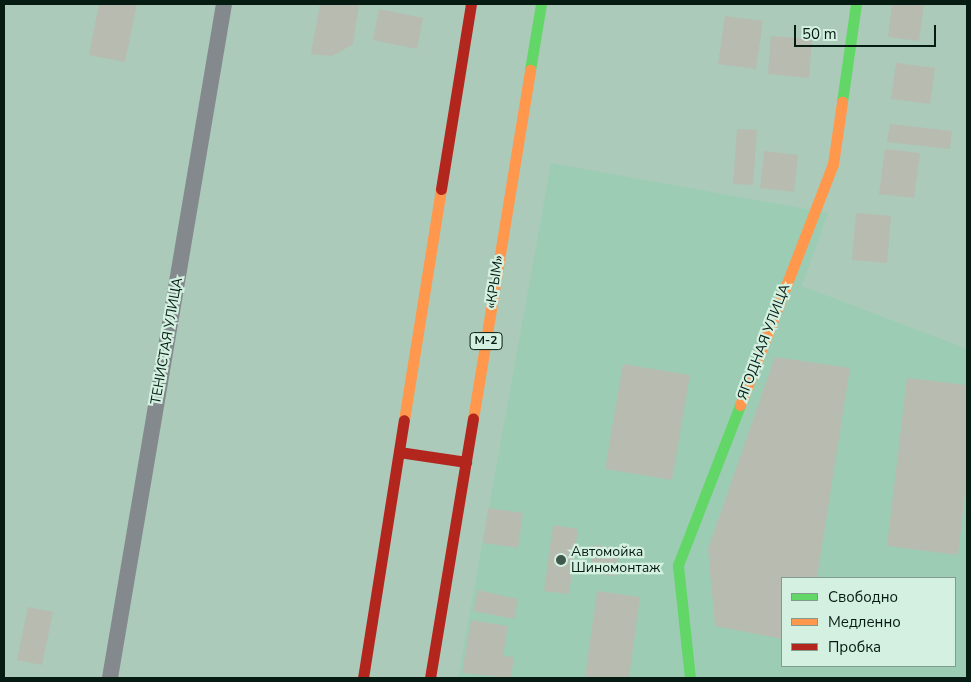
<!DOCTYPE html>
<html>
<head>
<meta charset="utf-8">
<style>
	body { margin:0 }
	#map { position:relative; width:971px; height:682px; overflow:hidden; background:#abcaba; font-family:"Nunito Sans",sans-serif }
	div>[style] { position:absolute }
	.built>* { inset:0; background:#9ccdb4 }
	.building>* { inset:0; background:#b7bbb0 }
	.street>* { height:16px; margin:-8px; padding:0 8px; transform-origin:8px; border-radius:8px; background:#84898e }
	.fast>* { height:11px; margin:-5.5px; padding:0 5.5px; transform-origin:5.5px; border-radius:5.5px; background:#63d668 }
	.slow>* { height:11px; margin:-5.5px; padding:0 5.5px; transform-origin:5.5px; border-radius:5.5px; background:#ff974d }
	.jam>* { height:11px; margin:-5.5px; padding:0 5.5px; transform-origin:5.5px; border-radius:5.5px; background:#b3261e }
	.dots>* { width:14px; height:14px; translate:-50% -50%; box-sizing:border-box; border:2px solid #d4f0e1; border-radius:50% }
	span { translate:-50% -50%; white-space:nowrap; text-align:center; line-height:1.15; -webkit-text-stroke:4.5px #d4f0e1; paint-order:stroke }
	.shield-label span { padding:1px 4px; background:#d4f0e1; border:1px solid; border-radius:4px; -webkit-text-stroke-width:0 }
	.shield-label { font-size:12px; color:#061c12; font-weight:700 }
	.street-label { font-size:14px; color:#061c12 }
	.poi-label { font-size:14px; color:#061c12 }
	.left { translate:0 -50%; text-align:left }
	.frame { position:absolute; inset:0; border:5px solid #061c12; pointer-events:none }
	.legend { position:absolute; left:781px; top:577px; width:175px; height:90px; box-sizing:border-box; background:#d4f0e1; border:1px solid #829b8e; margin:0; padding:6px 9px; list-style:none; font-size:15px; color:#061c12 }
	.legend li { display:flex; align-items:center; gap:10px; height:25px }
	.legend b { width:25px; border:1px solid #829b8e }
	.scale { position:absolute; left:794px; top:25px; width:142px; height:22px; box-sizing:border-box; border:2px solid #061c12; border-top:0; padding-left:6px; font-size:15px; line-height:18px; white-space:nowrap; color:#061c12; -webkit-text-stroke:4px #d4f0e1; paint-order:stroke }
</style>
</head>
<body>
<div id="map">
	<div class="built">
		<div style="clip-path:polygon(evenodd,551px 163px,828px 213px,802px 286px,967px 349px,967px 678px,458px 678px,551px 163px,782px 578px,955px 578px,955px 666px,782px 666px,782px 578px)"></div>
	</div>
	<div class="building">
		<div style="clip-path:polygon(99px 4px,137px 4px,125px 62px,89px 55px)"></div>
		<div style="clip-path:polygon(320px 4px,359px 4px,353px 44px,332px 56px,311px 54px)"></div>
		<div style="clip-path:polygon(892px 4px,924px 4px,919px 41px,888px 37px)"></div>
		<div style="clip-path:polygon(379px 9px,423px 18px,417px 49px,373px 40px)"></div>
		<div style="clip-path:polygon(725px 16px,763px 21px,756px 69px,718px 64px)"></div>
		<div style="clip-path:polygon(771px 36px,812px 39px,809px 78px,768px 74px)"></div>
		<div style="clip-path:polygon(896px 63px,935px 68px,930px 104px,891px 99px)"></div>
		<div style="clip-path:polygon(890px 124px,952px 131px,950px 149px,887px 142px)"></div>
		<div style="clip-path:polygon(737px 129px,757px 130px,753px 185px,733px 184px)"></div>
		<div style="clip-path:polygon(885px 149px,920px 153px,914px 198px,879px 194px)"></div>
		<div style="clip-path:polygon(764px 151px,798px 155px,794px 192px,760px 188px)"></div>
		<div style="clip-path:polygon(856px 213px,891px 216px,887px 263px,852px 260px)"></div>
		<div style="clip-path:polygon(775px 357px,850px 368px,817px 578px,782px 578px,782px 639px,715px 626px,708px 549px)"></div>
		<div style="clip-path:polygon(623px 364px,690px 375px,672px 480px,605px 469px)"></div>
		<div style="clip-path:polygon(907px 378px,967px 385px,967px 476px,958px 555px,887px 546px)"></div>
		<div style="clip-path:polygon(488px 508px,523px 513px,518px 548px,483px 543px)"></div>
		<div style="clip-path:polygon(553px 525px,578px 529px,569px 594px,544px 591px)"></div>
		<div style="clip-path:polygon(593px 545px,619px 548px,615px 576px,590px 573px)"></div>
		<div style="clip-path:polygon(478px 590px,518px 599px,514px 619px,473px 611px)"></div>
		<div style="clip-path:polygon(597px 591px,640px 597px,629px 678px,585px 678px)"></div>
		<div style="clip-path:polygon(28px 607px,53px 612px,42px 665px,17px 660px)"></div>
		<div style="clip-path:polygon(471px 620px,508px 626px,503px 656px,514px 657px,511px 678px,462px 673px)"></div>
	</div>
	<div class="street">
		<div style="left:110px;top:678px;width:684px;rotate:-80.4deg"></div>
	</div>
	<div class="fast">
		<div style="left:530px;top:70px;width:67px;rotate:-80.5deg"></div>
		<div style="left:842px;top:102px;width:99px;rotate:-81.9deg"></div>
		<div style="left:690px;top:678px;width:114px;rotate:-96.1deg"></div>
		<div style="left:678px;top:565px;width:172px;rotate:-68.8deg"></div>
	</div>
	<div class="slow">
		<div style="left:740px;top:405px;width:258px;rotate:-68.9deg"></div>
		<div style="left:833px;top:164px;width:63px;rotate:-81.7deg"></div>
		<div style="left:473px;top:419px;width:354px;rotate:-80.7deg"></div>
		<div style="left:404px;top:420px;width:234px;rotate:-80.9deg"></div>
	</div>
	<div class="jam">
		<div style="left:441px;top:189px;width:187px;rotate:-80.8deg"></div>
		<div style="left:399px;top:452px;width:68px;rotate:8.5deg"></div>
		<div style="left:363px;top:678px;width:261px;rotate:-81deg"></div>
		<div style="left:430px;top:678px;width:263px;rotate:-80.6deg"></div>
	</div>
	<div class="dots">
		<div style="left:561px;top:560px;background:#40594d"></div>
	</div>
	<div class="shield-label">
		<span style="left:486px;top:341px">М-2</span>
	</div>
	<div class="street-label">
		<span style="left:495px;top:282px;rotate:-81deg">«КРЫМ»</span>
		<span style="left:167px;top:341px;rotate:-80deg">ТЕНИСТАЯ УЛИЦА</span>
		<span style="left:764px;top:342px;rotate:-69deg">ЯГОДНАЯ УЛИЦА</span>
	</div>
	<div class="poi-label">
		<span class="left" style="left:571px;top:560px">Автомойка<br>Шиномонтаж</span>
	</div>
	<div class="frame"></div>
	<ul class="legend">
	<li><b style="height:6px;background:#63d668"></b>Свободно</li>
	<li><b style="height:6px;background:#ff974d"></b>Медленно</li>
	<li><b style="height:6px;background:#b3261e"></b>Пробка</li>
	</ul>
	<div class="scale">50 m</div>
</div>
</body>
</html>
